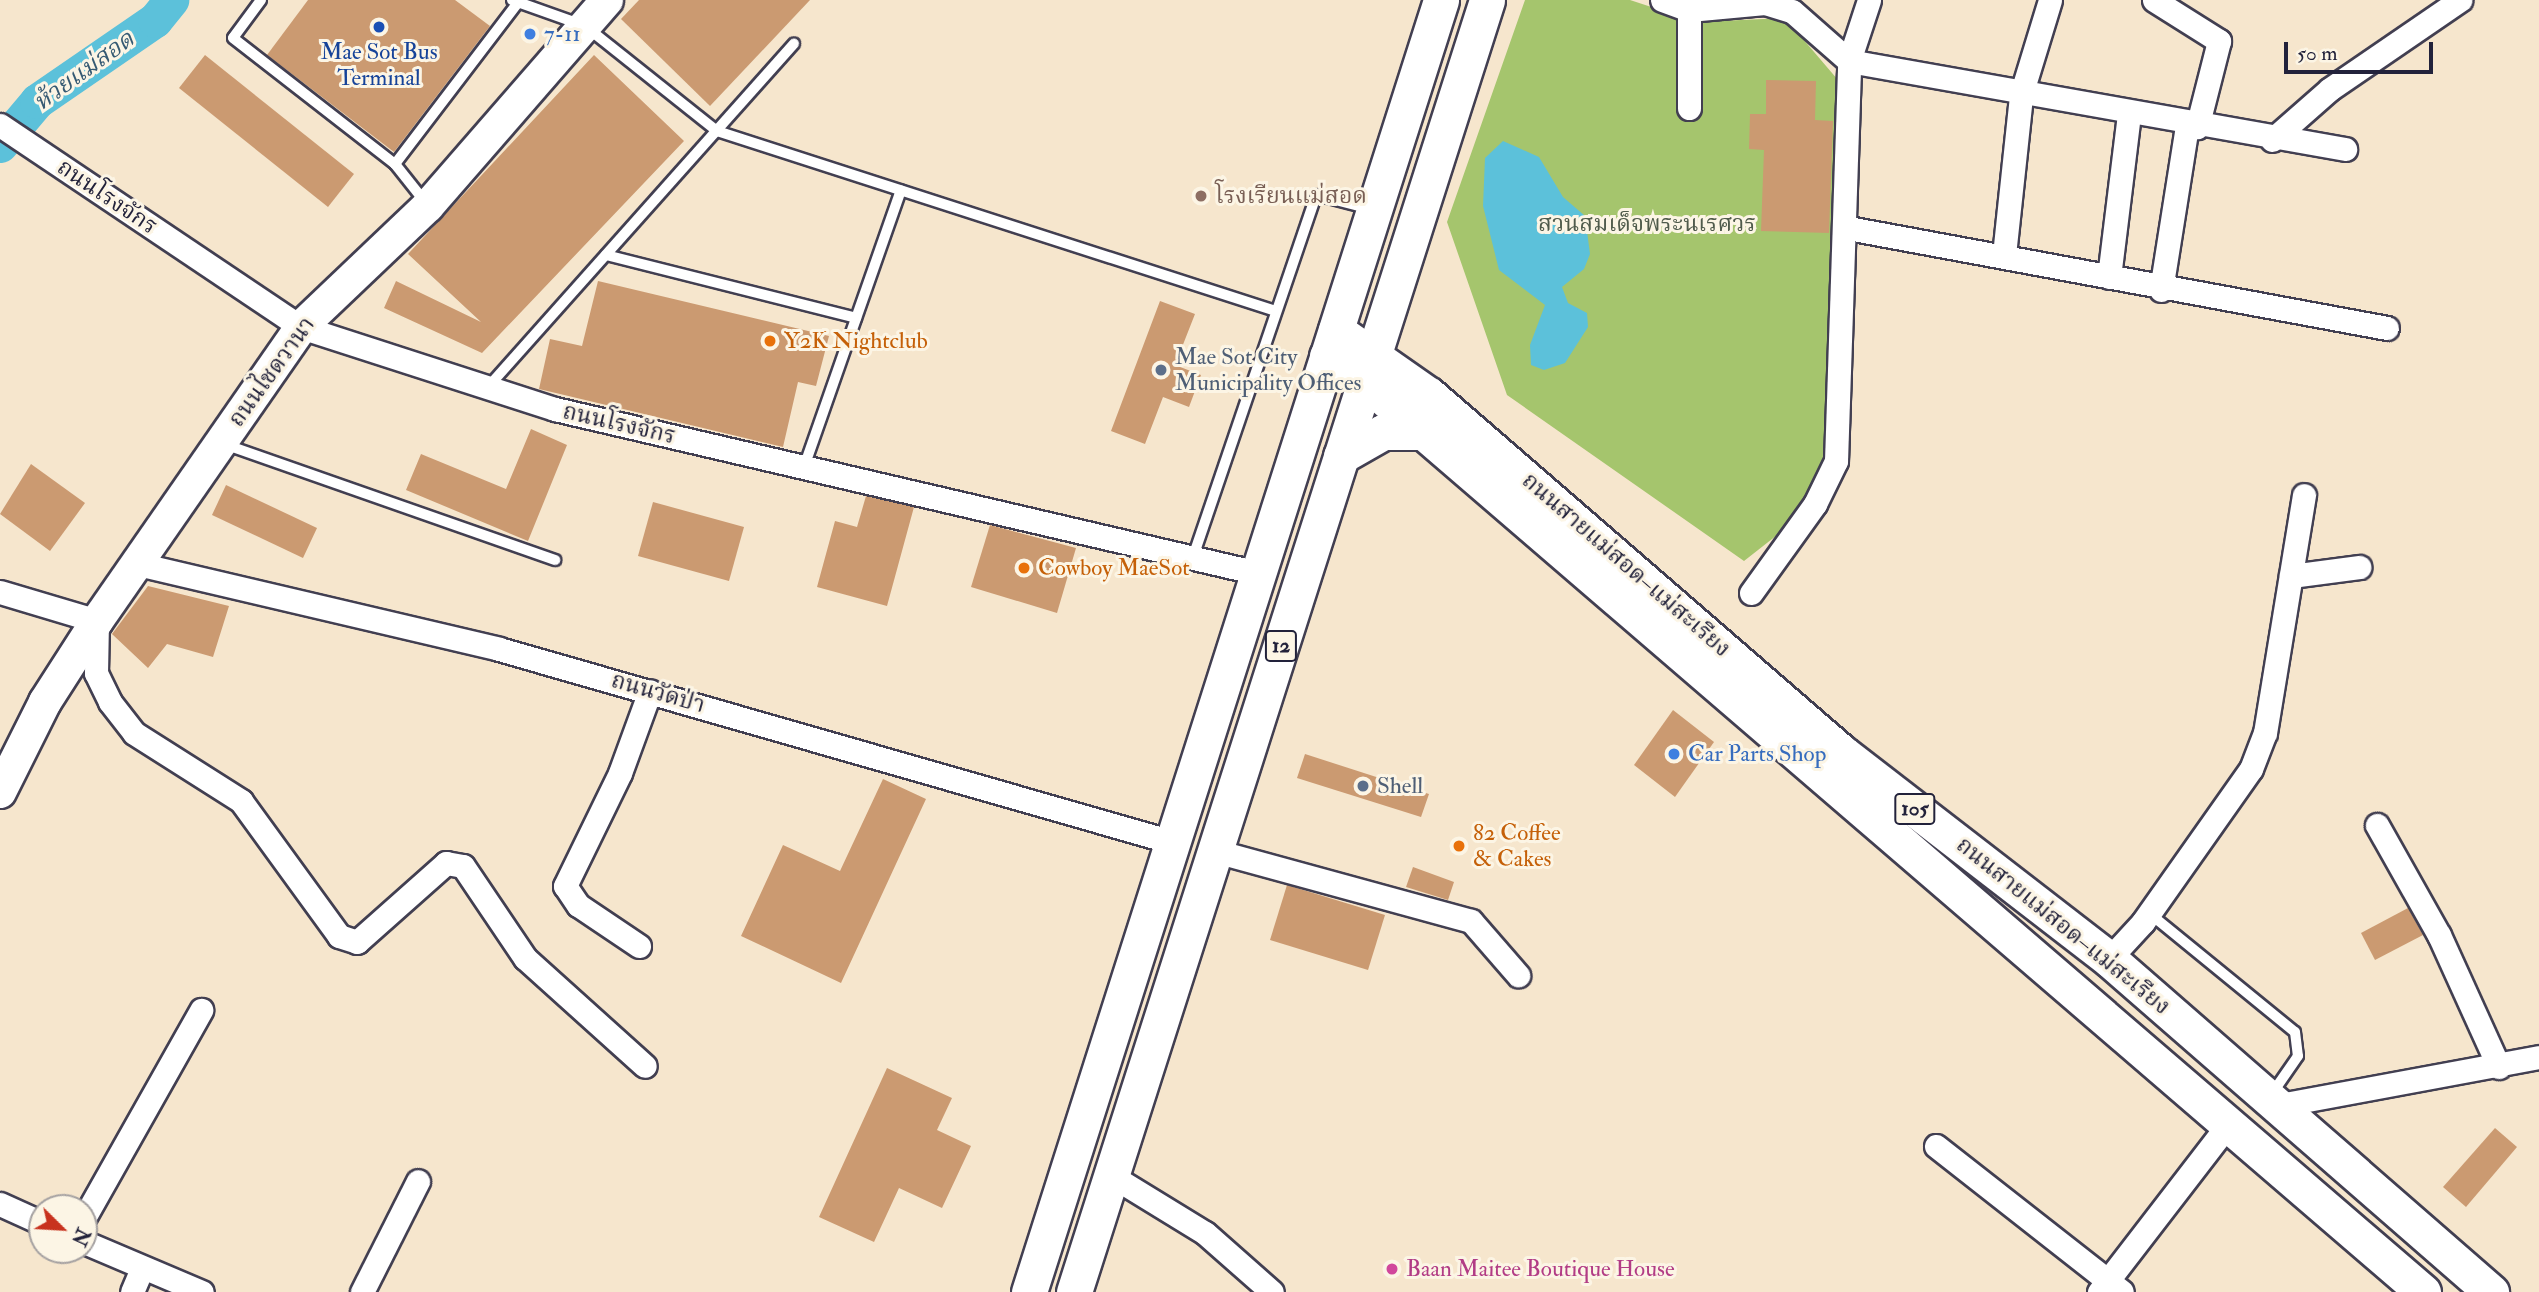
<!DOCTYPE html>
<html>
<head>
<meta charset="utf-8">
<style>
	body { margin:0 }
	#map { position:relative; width:2539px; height:1292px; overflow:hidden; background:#f6e6cd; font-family:"IM FELL Double Pica","Noto Serif Thai",serif }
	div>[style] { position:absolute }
	.green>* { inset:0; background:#a5c56d }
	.water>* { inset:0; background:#5cc1da }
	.river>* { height:35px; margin:-17.5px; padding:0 17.5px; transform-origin:17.5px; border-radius:17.5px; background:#5cc1da }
	.building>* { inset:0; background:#cb9a71 }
	.roads { filter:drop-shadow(2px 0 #423f51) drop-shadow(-2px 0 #423f51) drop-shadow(0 2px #423f51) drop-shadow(0 -2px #423f51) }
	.lane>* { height:10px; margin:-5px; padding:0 5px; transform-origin:5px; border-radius:5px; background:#fff }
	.street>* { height:23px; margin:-11.5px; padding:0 11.5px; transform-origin:11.5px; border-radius:11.5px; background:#fff }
	.secondary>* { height:32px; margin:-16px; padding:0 16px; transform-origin:16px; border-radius:16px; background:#fff }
	.primary>* { height:35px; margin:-17.5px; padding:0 17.5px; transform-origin:17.5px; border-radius:17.5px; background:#fff }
	.dots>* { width:19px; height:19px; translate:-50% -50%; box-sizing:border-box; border:4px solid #fcf5e5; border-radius:50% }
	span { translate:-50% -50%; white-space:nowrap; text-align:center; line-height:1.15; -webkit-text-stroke:6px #fcf5e5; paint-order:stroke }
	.shield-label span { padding:2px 5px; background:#fcf5e5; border:2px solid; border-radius:5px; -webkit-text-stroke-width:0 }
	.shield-label { font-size:21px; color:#22223b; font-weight:700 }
	.shop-label { font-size:23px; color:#366cbe }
	.left { translate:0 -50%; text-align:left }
	.transit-label { font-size:23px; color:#164399 }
	.education-label { font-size:23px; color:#785e54 }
	.street-label { font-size:23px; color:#22223b }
	.park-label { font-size:23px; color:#505b4c }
	.food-label { font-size:23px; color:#c56008 }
	.service-label { font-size:23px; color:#4e5e75 }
	.hotel-label { font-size:23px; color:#b23c85 }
	.water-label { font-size:24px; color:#365a73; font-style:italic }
	.north { position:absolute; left:28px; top:1194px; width:70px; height:70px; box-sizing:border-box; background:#fcf5e5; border:2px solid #a5a1a1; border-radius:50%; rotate:114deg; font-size:19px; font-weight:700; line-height:28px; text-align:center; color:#22223b }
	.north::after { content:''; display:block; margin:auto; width:24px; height:32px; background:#c8321e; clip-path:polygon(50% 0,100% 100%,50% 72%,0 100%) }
	.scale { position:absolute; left:2284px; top:42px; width:149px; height:32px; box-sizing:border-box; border:4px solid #22223b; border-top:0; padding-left:9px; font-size:21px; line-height:24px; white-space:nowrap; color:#22223b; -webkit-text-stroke:5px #fcf5e5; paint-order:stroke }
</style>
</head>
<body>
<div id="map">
	<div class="green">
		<div style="clip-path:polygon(1525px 0,1630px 0,1697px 22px,1785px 18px,1838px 80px,1831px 458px,1790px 525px,1744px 561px,1507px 395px,1447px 222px)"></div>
	</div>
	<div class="water">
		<div style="clip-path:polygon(1503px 141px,1539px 157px,1563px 197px,1585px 216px,1590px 254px,1584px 269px,1562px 287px,1568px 303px,1587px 313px,1588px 327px,1565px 363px,1544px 370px,1531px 365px,1530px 345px,1545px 305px,1499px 270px,1483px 206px,1485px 158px)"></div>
	</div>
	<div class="river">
		<div style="left:0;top:145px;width:57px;rotate:-49.9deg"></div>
		<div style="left:37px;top:101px;width:143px;rotate:-34.5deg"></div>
		<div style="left:155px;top:20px;width:26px;rotate:-51deg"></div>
	</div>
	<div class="building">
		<div style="clip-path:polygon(308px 0,455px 0,490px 26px,394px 152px,267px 55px)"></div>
		<div style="clip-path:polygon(639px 0,810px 0,710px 106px,621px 19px)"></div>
		<div style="clip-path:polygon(205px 55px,354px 174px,328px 207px,179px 88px)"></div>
		<div style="clip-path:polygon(594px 55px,684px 141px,482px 353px,384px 308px,396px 281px,481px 322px,408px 254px)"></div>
		<div style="clip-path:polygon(1766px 80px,1816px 81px,1815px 120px,1833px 121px,1829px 233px,1761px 231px,1764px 150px,1749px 149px,1750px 114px,1766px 114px)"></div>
		<div style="clip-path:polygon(598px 281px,829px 336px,816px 386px,798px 382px,783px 447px,539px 389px,550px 339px,582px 346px)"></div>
		<div style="clip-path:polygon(1160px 301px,1195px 314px,1175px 365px,1201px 375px,1189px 407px,1163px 397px,1145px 444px,1111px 431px)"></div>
		<div style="clip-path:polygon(531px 429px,567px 445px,528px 541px,406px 490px,421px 454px,506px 489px)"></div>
		<div style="clip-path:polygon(31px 464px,85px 503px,50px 551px,0 514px)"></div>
		<div style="clip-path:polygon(226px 485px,317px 528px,303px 558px,212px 515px)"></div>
		<div style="clip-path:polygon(866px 496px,914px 507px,887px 606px,817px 587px,835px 521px,857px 527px)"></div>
		<div style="clip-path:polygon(653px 502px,744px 527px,729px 581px,638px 556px)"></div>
		<div style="clip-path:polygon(990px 525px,1076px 548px,1057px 613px,971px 587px)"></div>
		<div style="clip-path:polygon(148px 586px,229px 606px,213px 657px,167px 644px,148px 668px,112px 634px)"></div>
		<div style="clip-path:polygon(1673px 710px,1714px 742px,1675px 797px,1634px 765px)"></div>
		<div style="clip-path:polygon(1305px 754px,1429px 794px,1421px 817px,1297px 778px)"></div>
		<div style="clip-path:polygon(883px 779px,926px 799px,841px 983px,741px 936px,783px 845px,840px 871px)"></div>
		<div style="clip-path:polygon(1413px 867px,1454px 882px,1448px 900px,1406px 887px)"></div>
		<div style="clip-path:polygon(1287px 885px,1385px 915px,1368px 970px,1270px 940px)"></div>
		<div style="clip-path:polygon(2408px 908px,2423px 935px,2375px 960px,2361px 933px)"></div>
		<div style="clip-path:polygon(887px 1068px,952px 1098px,937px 1130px,971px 1146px,942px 1208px,899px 1188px,874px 1242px,819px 1217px)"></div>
		<div style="clip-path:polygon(2495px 1128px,2517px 1147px,2466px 1207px,2443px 1187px)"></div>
	</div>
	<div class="roads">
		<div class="lane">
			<div style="left:261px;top:0;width:47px;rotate:126.4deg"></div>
			<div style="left:233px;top:38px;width:205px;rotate:37.9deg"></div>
			<div style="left:395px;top:164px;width:50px;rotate:51.5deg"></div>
			<div style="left:512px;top:0;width:77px;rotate:19.6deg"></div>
			<div style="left:585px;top:26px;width:169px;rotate:38.5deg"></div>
			<div style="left:717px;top:131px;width:587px;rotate:17.85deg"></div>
			<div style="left:395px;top:164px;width:201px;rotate:-52.7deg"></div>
			<div style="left:606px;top:255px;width:258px;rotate:14.1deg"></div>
			<div style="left:488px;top:387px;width:460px;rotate:-48.3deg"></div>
			<div style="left:224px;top:444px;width:351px;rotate:19.3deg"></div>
			<div style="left:804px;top:467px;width:293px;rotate:-70.7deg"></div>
			<div style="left:1193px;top:557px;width:382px;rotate:-71.2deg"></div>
			<div style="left:1316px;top:195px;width:57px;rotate:14.3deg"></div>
			<div style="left:2149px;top:913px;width:188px;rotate:39.2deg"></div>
			<div style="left:2295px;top:1032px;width:24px;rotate:83deg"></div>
			<div style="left:2298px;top:1056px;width:47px;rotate:124.7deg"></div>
		</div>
		<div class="street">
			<div style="left:1662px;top:0;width:29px;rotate:20deg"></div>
			<div style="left:1689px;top:10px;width:11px;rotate:-68deg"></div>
			<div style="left:2154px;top:0;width:77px;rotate:32.2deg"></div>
			<div style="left:2219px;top:41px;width:89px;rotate:104.3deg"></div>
			<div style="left:1689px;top:108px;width:98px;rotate:-90deg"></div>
			<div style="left:1689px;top:10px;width:76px;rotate:-5.3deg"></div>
			<div style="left:1765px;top:3px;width:28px;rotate:17deg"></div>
			<div style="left:1792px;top:11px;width:76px;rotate:41.3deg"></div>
			<div style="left:1849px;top:61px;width:504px;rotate:10.06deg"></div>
			<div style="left:0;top:125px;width:362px;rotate:33.9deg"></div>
			<div style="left:301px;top:327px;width:267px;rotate:17.9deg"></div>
			<div style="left:555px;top:409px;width:722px;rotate:13.13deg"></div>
			<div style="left:2272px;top:140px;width:77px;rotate:-41.3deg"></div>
			<div style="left:2330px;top:89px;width:158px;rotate:-34.4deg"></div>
			<div style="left:1848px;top:228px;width:548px;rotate:10.51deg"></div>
			<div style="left:2004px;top:255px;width:161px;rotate:-83.9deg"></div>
			<div style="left:2021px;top:95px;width:99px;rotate:-73deg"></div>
			<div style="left:2109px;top:277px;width:163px;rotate:-83deg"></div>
			<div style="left:2161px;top:290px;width:167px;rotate:-81deg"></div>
			<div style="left:138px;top:564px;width:371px;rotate:13.2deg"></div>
			<div style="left:499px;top:649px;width:700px;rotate:16deg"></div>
			<div style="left:2291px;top:576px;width:69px;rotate:-7.5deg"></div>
			<div style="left:0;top:592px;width:101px;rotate:16.6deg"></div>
			<div style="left:97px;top:621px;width:52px;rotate:91.1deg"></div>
			<div style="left:96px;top:673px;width:32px;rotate:64deg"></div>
			<div style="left:110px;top:702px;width:39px;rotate:52deg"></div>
			<div style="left:134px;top:733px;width:127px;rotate:32.4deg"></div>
			<div style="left:241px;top:801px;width:167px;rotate:54deg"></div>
			<div style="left:339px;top:936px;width:19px;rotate:18deg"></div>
			<div style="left:357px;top:942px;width:119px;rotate:-41.6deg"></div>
			<div style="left:446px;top:863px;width:17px;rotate:10deg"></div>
			<div style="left:463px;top:866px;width:111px;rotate:56deg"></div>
			<div style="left:525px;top:958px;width:161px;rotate:42deg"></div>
			<div style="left:1751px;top:593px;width:110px;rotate:-54.3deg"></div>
			<div style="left:1815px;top:504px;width:48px;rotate:-64deg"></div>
			<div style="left:1836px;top:461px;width:400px;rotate:-88.1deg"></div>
			<div style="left:1849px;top:61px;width:64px;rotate:-71.8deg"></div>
			<div style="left:2377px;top:825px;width:126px;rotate:60.6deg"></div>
			<div style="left:2439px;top:935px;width:145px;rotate:65.6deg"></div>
			<div style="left:1215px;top:851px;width:265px;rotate:15.3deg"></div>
			<div style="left:1471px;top:921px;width:72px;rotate:49deg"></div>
			<div style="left:639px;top:946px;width:73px;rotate:-146.1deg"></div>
			<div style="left:578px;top:905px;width:23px;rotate:-124deg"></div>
			<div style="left:565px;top:886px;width:126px;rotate:-64deg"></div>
			<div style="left:620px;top:773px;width:87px;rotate:-69.9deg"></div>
			<div style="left:2109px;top:959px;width:50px;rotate:-47.4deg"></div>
			<div style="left:2143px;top:922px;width:187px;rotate:-54.8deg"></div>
			<div style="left:2251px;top:769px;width:39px;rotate:-69deg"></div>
			<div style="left:2265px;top:733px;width:241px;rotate:-80.7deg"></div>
			<div style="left:2280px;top:1105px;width:263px;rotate:-10.5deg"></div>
			<div style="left:1936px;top:1146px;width:236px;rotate:38.1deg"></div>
			<div style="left:1112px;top:1176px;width:109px;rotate:31.5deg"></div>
			<div style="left:1205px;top:1233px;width:89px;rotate:41.4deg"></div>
			<div style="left:0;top:1204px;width:46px;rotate:24.3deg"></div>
			<div style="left:84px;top:1218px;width:239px;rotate:-60.6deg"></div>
			<div style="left:84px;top:1242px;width:128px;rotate:23deg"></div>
			<div style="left:132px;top:1292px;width:26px;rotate:-67deg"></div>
			<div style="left:362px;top:1292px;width:124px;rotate:-63.2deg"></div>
			<div style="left:2099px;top:1292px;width:213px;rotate:-52.4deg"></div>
		</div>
		<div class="secondary">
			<div style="left:0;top:792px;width:101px;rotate:-63.4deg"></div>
			<div style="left:45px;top:702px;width:96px;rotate:-57.3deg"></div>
			<div style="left:97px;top:621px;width:358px;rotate:-55.2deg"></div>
			<div style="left:301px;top:327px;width:175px;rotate:-43.6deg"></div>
			<div style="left:428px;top:206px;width:273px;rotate:-49deg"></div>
		</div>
		<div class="primary">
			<div style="left:1336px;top:330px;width:113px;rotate:35deg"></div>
			<div style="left:1429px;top:395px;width:545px;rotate:40.91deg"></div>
			<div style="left:1841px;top:752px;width:339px;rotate:37.7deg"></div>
			<div style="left:2109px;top:959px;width:507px;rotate:41.08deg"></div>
			<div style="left:1327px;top:356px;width:62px;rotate:35.8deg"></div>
			<div style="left:1377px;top:392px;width:1380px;rotate:40.71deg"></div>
			<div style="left:1341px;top:456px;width:48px;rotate:-29.7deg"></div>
			<div style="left:1383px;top:432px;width:41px"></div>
			<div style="left:1029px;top:1292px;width:1356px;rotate:-72.31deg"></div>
			<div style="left:1074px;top:1292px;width:1356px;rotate:-72.27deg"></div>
		</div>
	</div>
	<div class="dots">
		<div style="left:379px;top:27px;background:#1a4fb4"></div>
		<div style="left:530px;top:34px;background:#3f7fe0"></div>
		<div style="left:1201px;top:196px;background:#8d6e63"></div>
		<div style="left:770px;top:341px;background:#e8710a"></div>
		<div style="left:1161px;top:370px;background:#5c6f8a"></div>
		<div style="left:1024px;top:568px;background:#e8710a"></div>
		<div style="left:1674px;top:754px;background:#3f7fe0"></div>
		<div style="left:1363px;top:786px;background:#5c6f8a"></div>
		<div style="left:1459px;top:846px;background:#e8710a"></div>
		<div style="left:1392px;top:1269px;background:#d1479c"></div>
	</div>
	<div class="shield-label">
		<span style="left:1281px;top:646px">12</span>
		<span style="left:1915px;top:809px">105</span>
	</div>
	<div class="shop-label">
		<span class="left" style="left:544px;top:34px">7-11</span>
		<span class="left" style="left:1688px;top:754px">Car Parts Shop</span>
	</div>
	<div class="transit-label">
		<span style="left:379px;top:65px">Mae Sot Bus<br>Terminal</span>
	</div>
	<div class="education-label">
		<span class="left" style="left:1215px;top:196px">โรงเรียนแม่สอด</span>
	</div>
	<div class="street-label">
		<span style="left:107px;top:197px;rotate:34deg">ถนนโรงจักร</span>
		<span style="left:272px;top:372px;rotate:-54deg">ถนนไชดวานา</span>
		<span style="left:619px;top:424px;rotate:13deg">ถนนโรงจักร</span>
		<span style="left:1626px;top:565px;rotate:41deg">ถนนสายแม่สอด–แม่สะเรียง</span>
		<span style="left:658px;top:693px;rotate:16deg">ถนนวัดป่า</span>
		<span style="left:2063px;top:926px;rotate:39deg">ถนนสายแม่สอด–แม่สะเรียง</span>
	</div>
	<div class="park-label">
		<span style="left:1647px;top:224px">สวนสมเด็จพระนเรศวร</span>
	</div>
	<div class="food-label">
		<span class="left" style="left:784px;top:341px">Y2K Nightclub</span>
		<span class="left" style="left:1038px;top:568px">Cowboy MaeSot</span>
		<span class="left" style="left:1473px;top:846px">82 Coffee<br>&amp; Cakes</span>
	</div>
	<div class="service-label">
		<span class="left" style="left:1175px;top:370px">Mae Sot City<br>Municipality Offices</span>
		<span class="left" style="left:1377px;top:786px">Shell</span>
	</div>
	<div class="hotel-label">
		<span class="left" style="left:1406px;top:1269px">Baan Maitee Boutique House</span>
	</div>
	<div class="water-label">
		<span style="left:84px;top:71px;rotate:-36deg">ห้วยแม่สอด</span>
	</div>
	<div class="north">N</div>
	<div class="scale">50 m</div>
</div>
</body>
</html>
